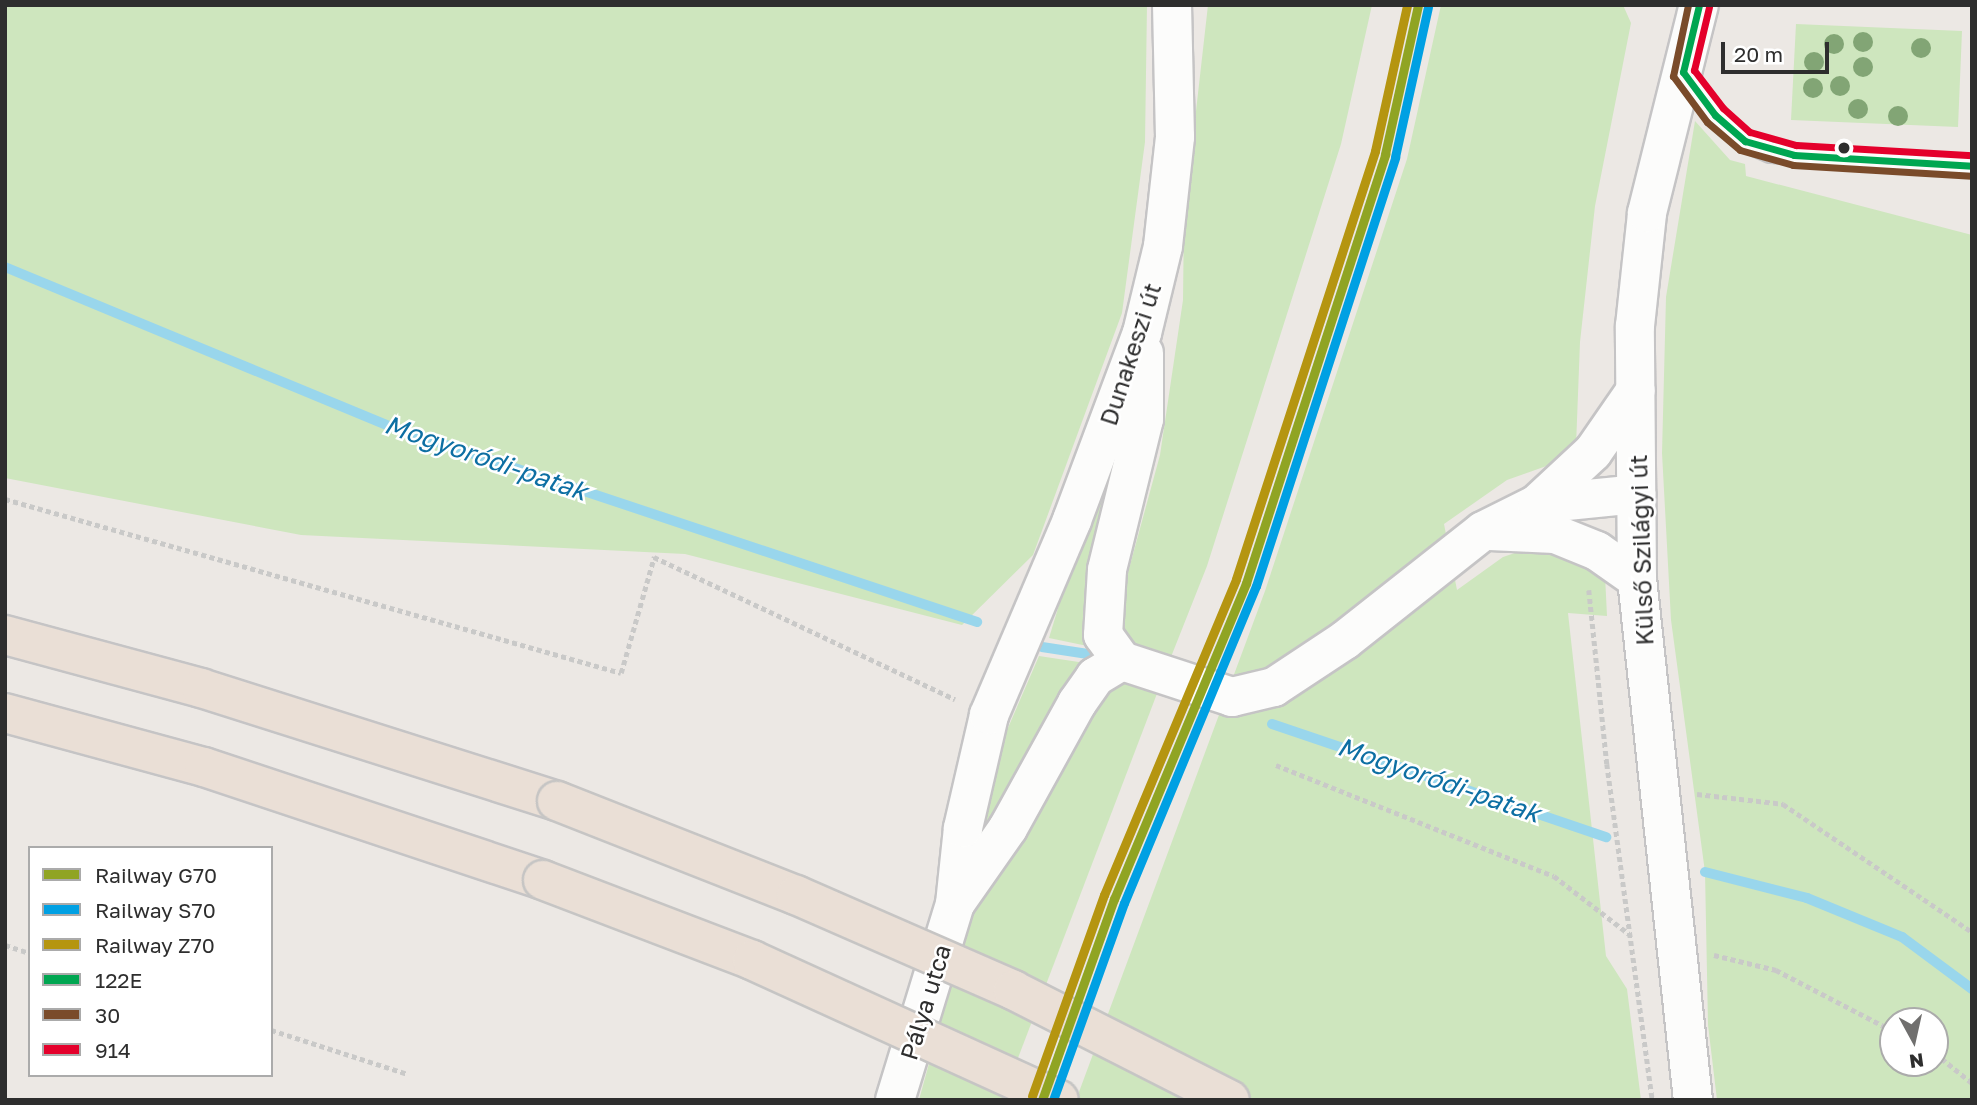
<!DOCTYPE html>
<html>
<head>
<meta charset="utf-8">
<style>
	body { margin:0 }
	#map { position:relative; width:1977px; height:1105px; overflow:hidden; background:#ece8e4; font-family:"Golos Text",sans-serif }
	div>[style] { position:absolute }
	.green>* { inset:0; background:#cee6be }
	.stream>* { height:10px; margin:-5px; padding:0 5px; transform-origin:5px; border-radius:5px; background:#99d6ec }
	.path>* { height:4.5px; margin-top:-2.25px; transform-origin:0; background:repeating-linear-gradient(90deg,#c9c9c8 0 5px,transparent 0 8.5px) }
	.roads { filter:drop-shadow(2px 0 #c5c4c5) drop-shadow(-2px 0 #c5c4c5) drop-shadow(0 2px #c5c4c5) drop-shadow(0 -2px #c5c4c5) }
	.lane>* { height:19px; margin:-9.5px; padding:0 9.5px; transform-origin:9.5px; border-radius:9.5px; background:#fcfcfb }
	.secondary>* { height:38px; margin:-19px; padding:0 19px; transform-origin:19px; border-radius:19px; background:#fcfcfb }
	.highway>* { height:38px; margin:-19px; padding:0 19px; transform-origin:19px; border-radius:19px; background:#eadfd6 }
	.bridges { filter:drop-shadow(2px 0 #c6c5c4) drop-shadow(-2px 0 #c6c5c4) drop-shadow(0 2px #c6c5c4) drop-shadow(0 -2px #c6c5c4) }
	.highway-bridge>* { height:38px; margin:-19px; padding:0 19px; transform-origin:19px; border-radius:19px; background:#eadfd6 }
	.bus-1>* { height:7px; margin:-3.5px; padding:0 3.5px; transform-origin:3.5px; border-radius:3.5px; background:#00a651 }
	.bus-2>* { height:7px; margin:-3.5px; padding:0 3.5px; transform-origin:3.5px; border-radius:3.5px; background:#7a4b2a }
	.bus-3>* { height:7px; margin:-3.5px; padding:0 3.5px; transform-origin:3.5px; border-radius:3.5px; background:#e4002b }
	.rail-1>* { height:9px; margin:-4.5px; padding:0 4.5px; transform-origin:4.5px; border-radius:4.5px; background:#90a423 }
	.rail-2>* { height:9px; margin:-4.5px; padding:0 4.5px; transform-origin:4.5px; border-radius:4.5px; background:#00a0e3 }
	.rail-3>* { height:9px; margin:-4.5px; padding:0 4.5px; transform-origin:4.5px; border-radius:4.5px; background:#b59510 }
	.trees>* { width:20px; height:20px; margin:-10px; border-radius:50%; background:#82a575 }
	.dots>* { width:19px; height:19px; translate:-50% -50%; box-sizing:border-box; border:4px solid #fff; border-radius:50% }
	span { translate:-50% -50%; white-space:nowrap; text-align:center; line-height:1.15; -webkit-text-stroke:5px #fff; paint-order:stroke }
	.street-label { font-size:24px; color:#2e2e2e }
	.water-label { font-size:26px; color:#0d6fa3; font-style:italic }
	.frame { position:absolute; inset:0; border:7px solid #2e2e2e; pointer-events:none }
	.legend { position:absolute; left:28px; top:846px; width:245px; height:231px; box-sizing:border-box; background:#fff; border:2px solid #ababab; margin:0; padding:9px 12px; list-style:none; font-size:21px; color:#2e2e2e }
	.legend li { display:flex; align-items:center; gap:14px; height:35px }
	.legend b { width:35px; border:2px solid #ababab }
	.north { position:absolute; left:1879px; top:1007px; width:70px; height:70px; box-sizing:border-box; background:#fff; border:2px solid #ababab; border-radius:50%; rotate:172deg; font-size:19px; font-weight:700; line-height:28px; text-align:center; color:#2e2e2e }
	.north::after { content:''; display:block; margin:auto; width:24px; height:32px; background:#706f6e; clip-path:polygon(50% 0,100% 100%,50% 72%,0 100%) }
	.scale { position:absolute; left:1721px; top:42px; width:108px; height:32px; box-sizing:border-box; border:4px solid #2e2e2e; border-top:0; padding-left:9px; font-size:21px; line-height:24px; white-space:nowrap; color:#2e2e2e; -webkit-text-stroke:5px #fff; paint-order:stroke }
</style>
</head>
<body>
<div id="map">
	<div class="green">
		<div style="clip-path:polygon(5px 5px,1147px 5px,1145px 142px,1122px 313px,1033px 555px,962px 625px,685px 554px,301px 535px,5px 478px)"></div>
		<div style="clip-path:polygon(1208px 5px,1372px 5px,1341px 144px,1207px 566px,1167px 667px,1136px 654px,1114px 624px,1160px 455px,1183px 300px,1184px 217px)"></div>
		<div style="clip-path:polygon(1441px 5px,1623px 5px,1631px 23px,1595px 206px,1580px 342px,1576px 446px,1552px 464px,1507px 480px,1444px 524px,1457px 590px,1503px 557px,1536px 546px,1605px 575px,1607px 616px,1568px 613px,1606px 956px,1627px 989px,1641px 1100px,1076px 1100px,1265px 591px,1407px 159px)"></div>
		<div style="clip-path:polygon(1796px 24px,1962px 31px,1958px 127px,1791px 120px)"></div>
		<div style="clip-path:polygon(evenodd,1695px 121px,1730px 160px,1745px 164px,1746px 176px,1972px 235px,1972px 1100px,1717px 1100px,1708px 1025px,1705px 872px,1671px 620px,1662px 453px,1666px 297px,1695px 121px,1893px 1021px,1935px 1021px,1935px 1063px,1893px 1063px,1893px 1021px)"></div>
		<div style="clip-path:polygon(1129px 412px,1097px 648px,1049px 638px,1072px 562px)"></div>
		<div style="clip-path:polygon(1039px 656px,1092px 664px,1075px 675px,1052px 706px,969px 870px,1001px 744px)"></div>
		<div style="clip-path:polygon(1130px 681px,1158px 691px,1002px 1100px,919px 1100px,972px 907px,1115px 683px)"></div>
	</div>
	<div class="stream">
		<div style="left:5px;top:267px;width:416px;rotate:22.5deg"></div>
		<div style="left:389px;top:426px;width:620px;rotate:18.43deg"></div>
		<div style="left:1042px;top:647px;width:53px;rotate:8.7deg"></div>
		<div style="left:1272px;top:724px;width:353px;rotate:18.7deg"></div>
		<div style="left:1705px;top:872px;width:105px;rotate:14.3deg"></div>
		<div style="left:1807px;top:898px;width:103px;rotate:22.3deg"></div>
		<div style="left:1902px;top:937px;width:87px;rotate:36.6deg"></div>
	</div>
	<div class="path">
		<div style="left:5px;top:499px;width:640px;rotate:15.77deg"></div>
		<div style="left:621px;top:673px;width:121px;rotate:-74.1deg"></div>
		<div style="left:654px;top:557px;width:333px;rotate:25.3deg"></div>
		<div style="left:1589px;top:590px;width:175px;rotate:84.1deg"></div>
		<div style="left:1607px;top:764px;width:338px;rotate:82.3deg"></div>
		<div style="left:1276px;top:765px;width:299px;rotate:21.8deg"></div>
		<div style="left:1554px;top:876px;width:95px;rotate:37.7deg"></div>
		<div style="left:1697px;top:794px;width:87px;rotate:6.6deg"></div>
		<div style="left:1783px;top:804px;width:228px;rotate:34.1deg"></div>
		<div style="left:5px;top:945px;width:26px;rotate:18deg"></div>
		<div style="left:1714px;top:955px;width:64px;rotate:13.6deg"></div>
		<div style="left:1776px;top:970px;width:132px;rotate:27.5deg"></div>
		<div style="left:271px;top:1030px;width:144px;rotate:17.8deg"></div>
		<div style="left:1935px;top:1053px;width:48px;rotate:39deg"></div>
	</div>
	<div class="roads">
		<div class="lane">
			<div style="left:1683px;top:72px;width:54px;rotate:53.3deg"></div>
			<div style="left:1715px;top:115px;width:40px;rotate:41deg"></div>
			<div style="left:1745px;top:141px;width:28px;rotate:23deg"></div>
			<div style="left:1771px;top:152px;width:201px;rotate:4deg"></div>
		</div>
		<div class="secondary">
			<div style="left:1144px;top:353px;width:66px;rotate:90deg"></div>
			<div style="left:1144px;top:419px;width:155px;rotate:103.8deg"></div>
			<div style="left:1107px;top:570px;width:65px;rotate:93.5deg"></div>
			<div style="left:1103px;top:635px;width:32px;rotate:54deg"></div>
			<div style="left:1122px;top:661px;width:116px;rotate:18.1deg"></div>
			<div style="left:1232px;top:697px;width:43px;rotate:-13.4deg"></div>
			<div style="left:1274px;top:687px;width:85px;rotate:-33.5deg"></div>
			<div style="left:1345px;top:640px;width:176px;rotate:-38.3deg"></div>
			<div style="left:1483px;top:531px;width:60px;rotate:-26.6deg"></div>
			<div style="left:1537px;top:504px;width:76px;rotate:-42.9deg"></div>
			<div style="left:1593px;top:452px;width:75px;rotate:-55.3deg"></div>
			<div style="left:1537px;top:504px;width:100px;rotate:-5.7deg"></div>
			<div style="left:1490px;top:531px;width:65px;rotate:2.6deg"></div>
			<div style="left:1555px;top:534px;width:45px;rotate:22deg"></div>
			<div style="left:1597px;top:551px;width:49px;rotate:35deg"></div>
			<div style="left:957px;top:901px;width:89px;rotate:-55.1deg"></div>
			<div style="left:1008px;top:828px;width:143px;rotate:-61.1deg"></div>
			<div style="left:1077px;top:703px;width:32px;rotate:-55deg"></div>
			<div style="left:1095px;top:677px;width:31px;rotate:-31deg"></div>
			<div style="left:895px;top:1100px;width:205px;rotate:-73deg"></div>
			<div style="left:955px;top:904px;width:76px;rotate:-84deg"></div>
			<div style="left:963px;top:828px;width:116px;rotate:-77deg"></div>
			<div style="left:989px;top:715px;width:212px;rotate:-66.9deg"></div>
			<div style="left:1072px;top:520px;width:200px;rotate:-69.5deg"></div>
			<div style="left:1142px;top:333px;width:89px;rotate:-76.4deg"></div>
			<div style="left:1163px;top:246px;width:110px;rotate:-83.7deg"></div>
			<div style="left:1175px;top:137px;width:132px;rotate:-91.3deg"></div>
			<div style="left:1693px;top:1100px;width:524px;rotate:-96.13deg"></div>
			<div style="left:1637px;top:579px;width:253px;rotate:-90.5deg"></div>
			<div style="left:1635px;top:326px;width:114px;rotate:-83.9deg"></div>
			<div style="left:1647px;top:213px;width:214px;rotate:-76deg"></div>
		</div>
		<div class="highway">
			<div style="left:5px;top:635px;width:203px;rotate:15.1deg"></div>
			<div style="left:201px;top:688px;width:374px;rotate:17.6deg"></div>
			<div style="left:5px;top:713px;width:206px;rotate:15.2deg"></div>
			<div style="left:204px;top:767px;width:357px;rotate:18.4deg"></div>
		</div>
	</div>
	<div class="bridges">
		<div class="highway-bridge">
			<div style="left:557px;top:801px;width:257px;rotate:21.5deg"></div>
			<div style="left:796px;top:895px;width:237px;rotate:23.6deg"></div>
			<div style="left:1013px;top:990px;width:243px;rotate:26.9deg"></div>
			<div style="left:543px;top:880px;width:224px;rotate:20.9deg"></div>
			<div style="left:752px;top:960px;width:337px;rotate:24.5deg"></div>
		</div>
	</div>
	<div class="bus-1">
		<div style="left:1699px;top:5px;width:69px;rotate:103.4deg"></div>
		<div style="left:1683px;top:72px;width:54px;rotate:53.3deg"></div>
		<div style="left:1715px;top:115px;width:40px;rotate:41deg"></div>
		<div style="left:1745px;top:141px;width:51px;rotate:15.9deg"></div>
		<div style="left:1794px;top:155px;width:178px;rotate:3.5deg"></div>
	</div>
	<div class="bus-2">
		<div style="left:1688px;top:5px;width:73px;rotate:101.9deg"></div>
		<div style="left:1673px;top:76px;width:57px;rotate:53.5deg"></div>
		<div style="left:1707px;top:122px;width:43px;rotate:40.3deg"></div>
		<div style="left:1740px;top:150px;width:55px;rotate:15.8deg"></div>
		<div style="left:1793px;top:165px;width:178px;rotate:3.5deg"></div>
	</div>
	<div class="bus-3">
		<div style="left:1709px;top:7px;width:65px;rotate:103.4deg"></div>
		<div style="left:1694px;top:70px;width:48px;rotate:52.7deg"></div>
		<div style="left:1723px;top:108px;width:36px;rotate:42deg"></div>
		<div style="left:1750px;top:132px;width:48px;rotate:15.8deg"></div>
		<div style="left:1796px;top:145px;width:176px;rotate:3.3deg"></div>
	</div>
	<div class="rail-1">
		<div style="left:1042px;top:1100px;width:214px;rotate:-70.3deg"></div>
		<div style="left:1114px;top:899px;width:342px;rotate:-67.3deg"></div>
		<div style="left:1246px;top:583px;width:451px;rotate:-72deg"></div>
		<div style="left:1385px;top:154px;width:153px;rotate:-77.5deg"></div>
	</div>
	<div class="rail-2">
		<div style="left:1053px;top:1100px;width:209px;rotate:-70.2deg"></div>
		<div style="left:1124px;top:903px;width:343px;rotate:-67.4deg"></div>
		<div style="left:1256px;top:586px;width:451px;rotate:-72deg"></div>
		<div style="left:1395px;top:157px;width:154px;rotate:-77.6deg"></div>
	</div>
	<div class="rail-3">
		<div style="left:1032px;top:1096px;width:214px;rotate:-70.3deg"></div>
		<div style="left:1104px;top:895px;width:342px;rotate:-67.3deg"></div>
		<div style="left:1236px;top:579px;width:450px;rotate:-72deg"></div>
		<div style="left:1375px;top:151px;width:149px;rotate:-77.6deg"></div>
	</div>
	<div class="trees">
		<div style="left:1863px;top:42px"></div>
		<div style="left:1834px;top:44px"></div>
		<div style="left:1921px;top:48px"></div>
		<div style="left:1814px;top:62px"></div>
		<div style="left:1863px;top:67px"></div>
		<div style="left:1840px;top:86px"></div>
		<div style="left:1813px;top:88px"></div>
		<div style="left:1858px;top:109px"></div>
		<div style="left:1898px;top:116px"></div>
	</div>
	<div class="dots">
		<div style="left:1844px;top:148px;background:#2e2e2e"></div>
	</div>
	<div class="street-label">
		<span style="left:1130px;top:354px;rotate:-72deg">Dunakeszi út</span>
		<span style="left:1641px;top:550px;rotate:-92deg">Külső Szilágyi út</span>
		<span style="left:925px;top:1002px;rotate:-73deg">Pálya utca</span>
	</div>
	<div class="water-label">
		<span style="left:486px;top:458px;rotate:19deg">Mogyoródi-patak</span>
		<span style="left:1439px;top:780px;rotate:19deg">Mogyoródi-patak</span>
	</div>
	<div class="frame"></div>
	<ul class="legend">
	<li><b style="height:9px;background:#90a423"></b>Railway G70</li>
	<li><b style="height:9px;background:#00a0e3"></b>Railway S70</li>
	<li><b style="height:9px;background:#b59510"></b>Railway Z70</li>
	<li><b style="height:9px;background:#00a651"></b>122E</li>
	<li><b style="height:9px;background:#7a4b2a"></b>30</li>
	<li><b style="height:9px;background:#e4002b"></b>914</li>
	</ul>
	<div class="north">N</div>
	<div class="scale">20 m</div>
</div>
</body>
</html>
